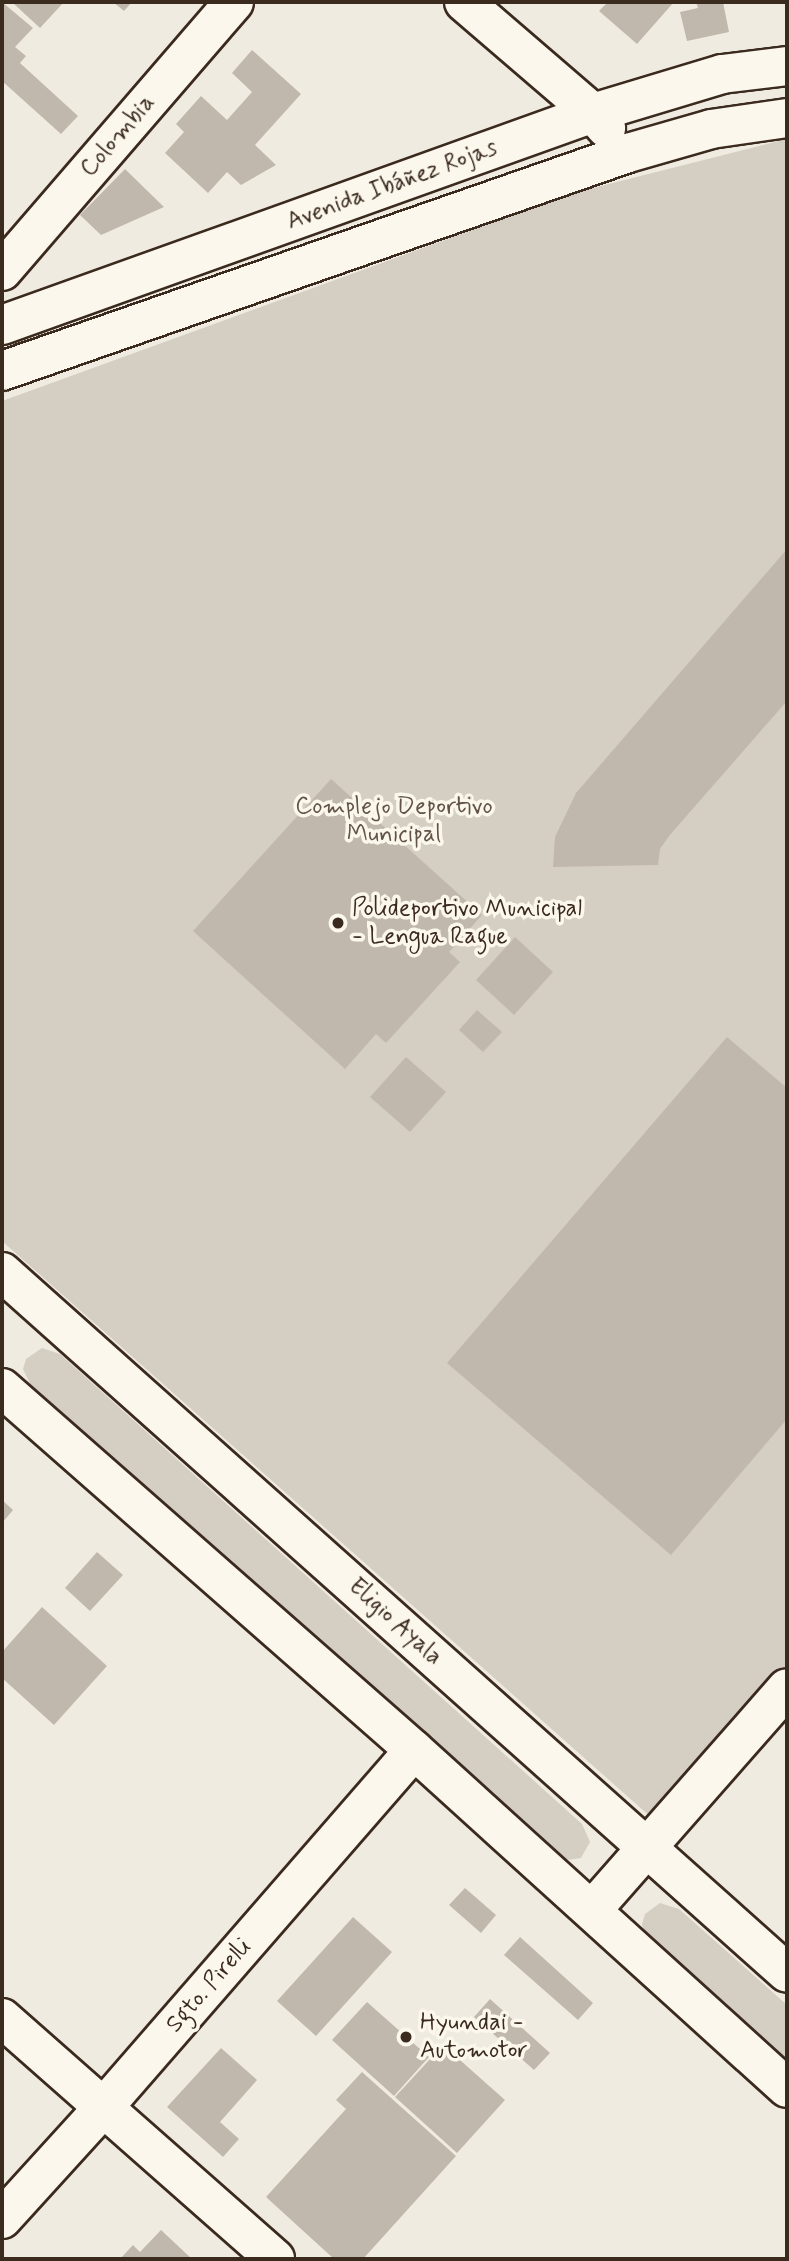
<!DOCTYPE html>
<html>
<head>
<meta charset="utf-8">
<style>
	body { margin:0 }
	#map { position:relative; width:789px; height:2261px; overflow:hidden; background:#f0ebe0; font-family:Mynerve,sans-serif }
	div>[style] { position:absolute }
	.green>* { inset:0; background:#d5cec3 }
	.building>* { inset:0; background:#c0b8ad }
	.roads { filter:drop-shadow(2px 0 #3b2a1e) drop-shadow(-2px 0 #3b2a1e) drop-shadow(0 2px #3b2a1e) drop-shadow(0 -2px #3b2a1e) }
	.minor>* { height:38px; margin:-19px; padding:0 19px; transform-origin:19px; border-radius:19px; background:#fbf7ec }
	.dots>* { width:19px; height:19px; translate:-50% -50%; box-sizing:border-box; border:4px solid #fbf7ec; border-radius:50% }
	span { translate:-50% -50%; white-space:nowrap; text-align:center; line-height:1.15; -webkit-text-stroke:7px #fbf7ec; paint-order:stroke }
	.street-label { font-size:24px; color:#3b2a1e }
	.park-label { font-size:24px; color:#625347 }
	.poi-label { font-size:24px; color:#3b2a1e }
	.left { translate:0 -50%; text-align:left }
	.frame { position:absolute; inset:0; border:4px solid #3b2a1e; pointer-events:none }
</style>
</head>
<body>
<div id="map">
	<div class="green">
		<div style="clip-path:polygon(787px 139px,787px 1665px,653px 1819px,2px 1241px,2px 401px,577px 192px)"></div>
		<div style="clip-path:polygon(42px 1348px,60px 1354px,582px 1824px,590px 1842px,581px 1858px,561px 1861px,553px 1856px,31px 1386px,23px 1369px,26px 1359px)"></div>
		<div style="clip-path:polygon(660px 1903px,679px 1909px,787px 2005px,787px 2064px,644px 1933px,642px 1924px,645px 1914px)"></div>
	</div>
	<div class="building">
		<div style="clip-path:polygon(2px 2px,33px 28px,15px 47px,26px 56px,20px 63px,78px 116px,61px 134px,2px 81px)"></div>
		<div style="clip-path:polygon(16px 2px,64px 2px,40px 28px,14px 4px)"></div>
		<div style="clip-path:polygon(113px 2px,132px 2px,124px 11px)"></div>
		<div style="clip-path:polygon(608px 2px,674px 2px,637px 44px,599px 11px)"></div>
		<div style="clip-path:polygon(696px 2px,723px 2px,729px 32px,687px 41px,680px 12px,698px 8px)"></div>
		<div style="clip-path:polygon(252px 50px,301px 94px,255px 145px,276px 165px,241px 185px,227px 172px,208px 193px,165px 153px,184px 132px,176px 124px,201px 96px,227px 120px,252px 92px,232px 73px)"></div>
		<div style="clip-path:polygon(125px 169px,164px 207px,101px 235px,80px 215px)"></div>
		<div style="clip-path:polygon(787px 549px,787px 701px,669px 836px,660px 849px,658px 865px,553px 867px,555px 837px,576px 793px)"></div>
		<div style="clip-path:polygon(331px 779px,482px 915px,449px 952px,460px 962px,386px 1043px,376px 1034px,345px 1069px,193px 931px)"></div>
		<div style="clip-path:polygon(515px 937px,553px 972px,514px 1015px,476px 980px)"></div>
		<div style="clip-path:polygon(477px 1010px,502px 1032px,483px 1052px,459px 1030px)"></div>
		<div style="clip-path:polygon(727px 1037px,787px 1088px,787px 1419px,671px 1555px,447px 1363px)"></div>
		<div style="clip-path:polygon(406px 1057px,446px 1092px,410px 1132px,370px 1097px)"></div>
		<div style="clip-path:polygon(2px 1500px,13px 1510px,2px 1523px)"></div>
		<div style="clip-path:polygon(97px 1552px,123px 1575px,90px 1611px,65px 1588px)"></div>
		<div style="clip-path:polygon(42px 1607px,107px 1666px,54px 1725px,2px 1678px,2px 1652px)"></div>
		<div style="clip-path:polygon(465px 1888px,496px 1915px,481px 1933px,449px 1905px)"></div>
		<div style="clip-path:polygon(353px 1917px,392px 1952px,316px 2036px,277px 2001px)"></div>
		<div style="clip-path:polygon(520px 1937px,593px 2003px,578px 2020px,504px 1955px)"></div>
		<div style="clip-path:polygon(490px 1999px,550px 2053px,534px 2070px,474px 2017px)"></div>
		<div style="clip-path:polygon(367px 2002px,429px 2057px,394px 2096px,332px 2040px)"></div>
		<div style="clip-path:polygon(443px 2045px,505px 2100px,457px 2153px,395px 2097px)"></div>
		<div style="clip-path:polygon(221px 2048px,257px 2080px,220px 2122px,239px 2139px,223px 2157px,167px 2107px)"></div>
		<div style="clip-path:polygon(362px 2072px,456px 2156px,363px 2259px,334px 2259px,266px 2197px,346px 2109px,336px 2100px)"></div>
		<div style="clip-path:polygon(161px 2230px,192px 2259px,120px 2259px,133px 2245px,140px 2252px)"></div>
	</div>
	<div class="roads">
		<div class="minor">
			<div style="left:464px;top:2px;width:170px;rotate:40.7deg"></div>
			<div style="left:593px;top:113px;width:20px;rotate:49deg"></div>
			<div style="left:2px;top:271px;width:355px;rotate:-49.2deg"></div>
			<div style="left:2px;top:325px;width:628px;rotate:-19.73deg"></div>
			<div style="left:593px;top:113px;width:135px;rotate:-16.8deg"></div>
			<div style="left:722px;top:74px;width:65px;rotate:-7deg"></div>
			<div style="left:2px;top:371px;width:663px;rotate:-19.2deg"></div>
			<div style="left:628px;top:153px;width:86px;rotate:-16.1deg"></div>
			<div style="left:711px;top:129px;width:77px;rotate:-8.2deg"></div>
			<div style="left:2px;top:1272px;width:1052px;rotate:41.76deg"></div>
			<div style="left:2px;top:1388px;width:548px;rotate:41.3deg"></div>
			<div style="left:414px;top:1750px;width:503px;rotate:42.18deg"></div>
			<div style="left:592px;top:1910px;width:295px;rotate:-48.7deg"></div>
			<div style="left:2px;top:2018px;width:364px;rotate:41.4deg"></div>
			<div style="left:2px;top:2219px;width:150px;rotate:-47.7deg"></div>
			<div style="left:103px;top:2108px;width:474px;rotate:-49deg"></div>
		</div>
	</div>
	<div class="dots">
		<div style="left:338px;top:923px;background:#3b2a1e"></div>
		<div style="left:406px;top:2037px;background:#3b2a1e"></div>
	</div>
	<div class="street-label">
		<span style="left:118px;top:136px;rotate:-49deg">Colombia</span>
		<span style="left:392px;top:185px;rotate:-20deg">Avenida Ibáñez Rojas</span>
		<span style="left:395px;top:1622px;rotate:42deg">Eligio Ayala</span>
		<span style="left:209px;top:1986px;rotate:-49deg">Sgto. Pirelli</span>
	</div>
	<div class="park-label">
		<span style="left:394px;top:821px">Complejo Deportivo<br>Municipal</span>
	</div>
	<div class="poi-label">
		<span class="left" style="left:352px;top:923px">Polideportivo Municipal<br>- Lengua Rague</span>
		<span class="left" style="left:420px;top:2037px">Hyundai -<br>Automotor</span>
	</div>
	<div class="frame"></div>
</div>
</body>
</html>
